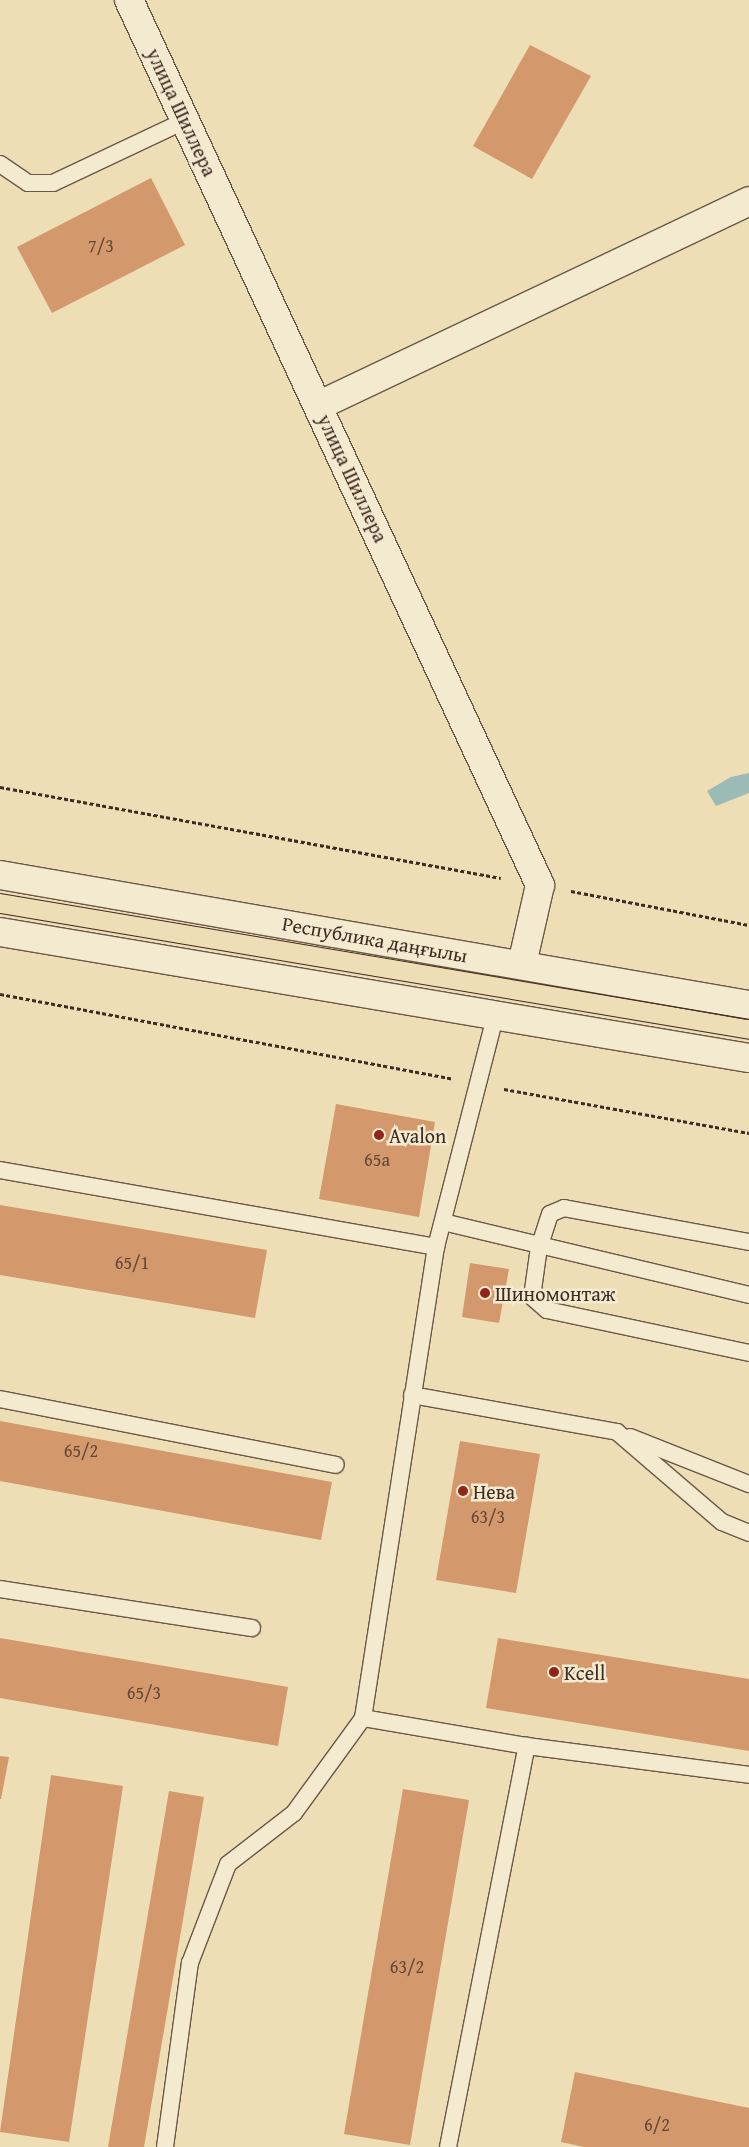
<!DOCTYPE html>
<html>
<head>
<meta charset="utf-8">
<style>
	body { margin:0 }
	#map { position:relative; width:749px; height:2147px; overflow:hidden; background:#eddeb6; font-family:"Gentium Book Plus",serif }
	div>[style] { position:absolute }
	.water>* { inset:0; background:#9bbbb7 }
	.building>* { inset:0; background:#d4986d }
	.path>* { height:3px; margin-top:-1.5px; transform-origin:0; background:repeating-linear-gradient(90deg,#3e2b21 0 4px,transparent 0 6.5px) }
	.roads { filter:drop-shadow(1px 0 #6a5846) drop-shadow(-1px 0 #6a5846) drop-shadow(0 1px #6a5846) drop-shadow(0 -1px #6a5846) }
	.lane>* { height:16px; margin:-8px; padding:0 8px; transform-origin:8px; border-radius:8px; background:#f3ead0 }
	.street>* { height:28px; margin:-14px; padding:0 14px; transform-origin:14px; border-radius:14px; background:#f3ead0 }
	.secondary>* { height:28px; margin:-14px; padding:0 14px; transform-origin:14px; border-radius:14px; background:#f3ead0 }
	.tram>* { height:1px; margin:-0.5px; padding:0 0.5px; transform-origin:0.5px; border-radius:0.5px; background:#3e2b21 }
	.dots>* { width:14px; height:14px; translate:-50% -50%; box-sizing:border-box; border:2px solid #f3ead0; border-radius:50% }
	span { translate:-50% -50%; white-space:nowrap; text-align:center; line-height:1.15; -webkit-text-stroke:5px #f3ead0; paint-order:stroke }
	.number-label { font-size:18px; color:#644634 }
	.number-label span { -webkit-text-stroke-width:0 }
	.street-label { font-size:20px; color:#3e2b21 }
	.poi-label { font-size:20px; color:#3e2b21 }
	.left { translate:0 -50%; text-align:left }
</style>
</head>
<body>
<div id="map">
	<div class="water">
		<div style="clip-path:polygon(749px 773px,749px 793px,716px 806px,707px 791px,731px 777px)"></div>
	</div>
	<div class="building">
		<div style="clip-path:polygon(530px 45px,591px 76px,532px 179px,473px 146px)"></div>
		<div style="clip-path:polygon(151px 178px,185px 245px,52px 313px,17px 247px)"></div>
		<div style="clip-path:polygon(336px 1104px,435px 1122px,419px 1217px,319px 1199px)"></div>
		<div style="clip-path:polygon(0 1205px,267px 1250px,255px 1318px,0 1275px)"></div>
		<div style="clip-path:polygon(470px 1263px,509px 1269px,499px 1323px,462px 1317px)"></div>
		<div style="clip-path:polygon(0 1421px,332px 1482px,321px 1540px,0 1481px)"></div>
		<div style="clip-path:polygon(460px 1441px,540px 1454px,516px 1593px,436px 1580px)"></div>
		<div style="clip-path:polygon(0 1638px,288px 1687px,278px 1746px,0 1698px)"></div>
		<div style="clip-path:polygon(498px 1638px,749px 1679px,749px 1751px,486px 1708px)"></div>
		<div style="clip-path:polygon(0 1756px,9px 1757px,1px 1799px,0 1799px)"></div>
		<div style="clip-path:polygon(51px 1775px,123px 1786px,69px 2142px,0 2132px)"></div>
		<div style="clip-path:polygon(403px 1789px,469px 1800px,410px 2145px,344px 2134px)"></div>
		<div style="clip-path:polygon(169px 1791px,204px 1797px,144px 2147px,108px 2147px)"></div>
		<div style="clip-path:polygon(575px 2072px,749px 2108px,749px 2147px,584px 2147px,561px 2142px)"></div>
	</div>
	<div class="path">
		<div style="left:0;top:787px;width:509px;rotate:10.29deg"></div>
		<div style="left:571px;top:891px;width:181px;rotate:10.8deg"></div>
		<div style="left:0;top:994px;width:461px;rotate:10.6deg"></div>
		<div style="left:504px;top:1089px;width:249px;rotate:10.2deg"></div>
	</div>
	<div class="roads">
		<div class="lane">
			<div style="left:0;top:164px;width:34px;rotate:34deg"></div>
			<div style="left:28px;top:183px;width:25px"></div>
			<div style="left:53px;top:183px;width:147px;rotate:-25.3deg"></div>
			<div style="left:0;top:1170px;width:443px;rotate:10deg"></div>
			<div style="left:443px;top:1222px;width:315px;rotate:13.4deg"></div>
			<div style="left:749px;top:1242px;width:188px;rotate:-169.6deg"></div>
			<div style="left:564px;top:1208px;width:15px;rotate:157deg"></div>
			<div style="left:550px;top:1214px;width:35px;rotate:108deg"></div>
			<div style="left:539px;top:1247px;width:50px;rotate:98deg"></div>
			<div style="left:532px;top:1297px;width:20px;rotate:41deg"></div>
			<div style="left:547px;top:1310px;width:207px;rotate:12deg"></div>
			<div style="left:412px;top:1395px;width:208px;rotate:10.2deg"></div>
			<div style="left:617px;top:1432px;width:138px;rotate:40.6deg"></div>
			<div style="left:722px;top:1522px;width:29px;rotate:22deg"></div>
			<div style="left:0;top:1399px;width:342px;rotate:11.1deg"></div>
			<div style="left:630px;top:1437px;width:128px;rotate:21.6deg"></div>
			<div style="left:0;top:1589px;width:255px;rotate:8.8deg"></div>
			<div style="left:363px;top:1718px;width:166px;rotate:9.7deg"></div>
			<div style="left:165px;top:2147px;width:186px;rotate:-82.3deg"></div>
			<div style="left:190px;top:1963px;width:106px;rotate:-69deg"></div>
			<div style="left:228px;top:1864px;width:83px;rotate:-37.7deg"></div>
			<div style="left:294px;top:1813px;width:117px;rotate:-54deg"></div>
			<div style="left:363px;top:1718px;width:477px;rotate:-81.2deg"></div>
			<div style="left:436px;top:1247px;width:242px;rotate:-75.6deg"></div>
			<div style="left:448px;top:2147px;width:409px;rotate:-78.9deg"></div>
			<div style="left:527px;top:1746px;width:224px;rotate:7.4deg"></div>
		</div>
		<div class="street">
			<div style="left:129px;top:0;width:976px;rotate:65.09deg"></div>
			<div style="left:540px;top:885px;width:81px;rotate:102.8deg"></div>
			<div style="left:320px;top:405px;width:475px;rotate:-25.4deg"></div>
		</div>
		<div class="secondary">
			<div style="left:0;top:875px;width:760px;rotate:9.85deg"></div>
			<div style="left:0;top:932px;width:760px;rotate:9.55deg"></div>
		</div>
	</div>
	<div class="tram">
		<div style="left:0;top:893px;width:760px;rotate:9.55deg"></div>
		<div style="left:0;top:913px;width:760px;rotate:9.55deg"></div>
	</div>
	<div class="dots">
		<div style="left:379px;top:1135px;background:#8f2418"></div>
		<div style="left:485px;top:1293px;background:#8f2418"></div>
		<div style="left:463px;top:1491px;background:#8f2418"></div>
		<div style="left:554px;top:1672px;background:#8f2418"></div>
	</div>
	<div class="number-label">
		<span style="left:101px;top:246px">7/3</span>
		<span style="left:377px;top:1160px">65а</span>
		<span style="left:132px;top:1263px">65/1</span>
		<span style="left:81px;top:1451px">65/2</span>
		<span style="left:488px;top:1517px">63/3</span>
		<span style="left:144px;top:1693px">65/3</span>
		<span style="left:407px;top:1967px">63/2</span>
		<span style="left:657px;top:2125px">6/2</span>
	</div>
	<div class="street-label">
		<span style="left:182px;top:112px;rotate:65deg">улица Шиллера</span>
		<span style="left:353px;top:478px;rotate:65deg">улица Шиллера</span>
		<span style="left:375px;top:939px;rotate:10deg">Республика даңғылы</span>
	</div>
	<div class="poi-label">
		<span class="left" style="left:389px;top:1135px">Avalon</span>
		<span class="left" style="left:495px;top:1293px">Шиномонтаж</span>
		<span class="left" style="left:473px;top:1491px">Нева</span>
		<span class="left" style="left:564px;top:1672px">Kcell</span>
	</div>
</div>
</body>
</html>
